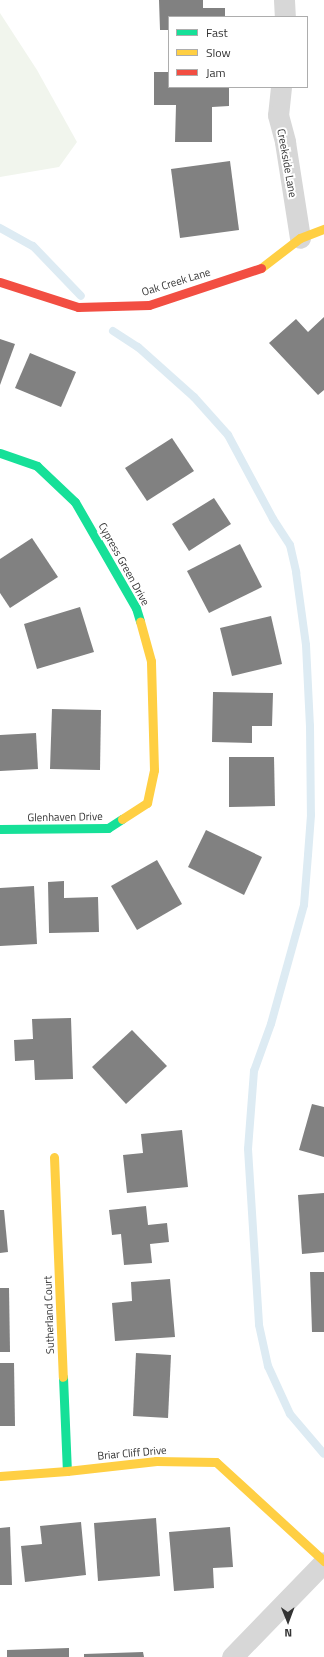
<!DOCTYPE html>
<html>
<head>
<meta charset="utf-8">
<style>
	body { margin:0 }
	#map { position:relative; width:324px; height:1657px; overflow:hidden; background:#fff; font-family:"Titillium Web",sans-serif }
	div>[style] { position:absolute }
	.green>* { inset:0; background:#f1f5ed }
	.stream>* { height:8px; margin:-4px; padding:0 4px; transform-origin:4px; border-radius:4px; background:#ddebf3 }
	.building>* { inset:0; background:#818181 }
	.street>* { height:21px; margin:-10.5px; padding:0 10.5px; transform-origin:10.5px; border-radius:10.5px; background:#d7d7d7 }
	.fast>* { height:9px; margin:-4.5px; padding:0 4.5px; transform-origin:4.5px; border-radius:4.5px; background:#16e098 }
	.slow>* { height:9px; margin:-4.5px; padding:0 4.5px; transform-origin:4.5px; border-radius:4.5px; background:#ffcf43 }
	.jam>* { height:9px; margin:-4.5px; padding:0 4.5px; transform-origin:4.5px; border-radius:4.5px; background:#f24e42 }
	span { translate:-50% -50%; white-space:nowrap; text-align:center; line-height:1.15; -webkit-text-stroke:4px #fff; paint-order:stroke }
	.street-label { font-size:11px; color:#333 }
	.legend { position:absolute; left:168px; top:16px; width:140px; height:72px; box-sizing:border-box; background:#fff; border:1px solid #adadad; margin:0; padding:5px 7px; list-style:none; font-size:12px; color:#333 }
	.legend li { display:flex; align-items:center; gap:8px; height:20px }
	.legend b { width:20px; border:1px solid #adadad }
	.north { position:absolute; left:268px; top:1601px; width:40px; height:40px; -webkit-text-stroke:3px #fff; paint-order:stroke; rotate:179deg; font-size:11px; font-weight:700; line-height:16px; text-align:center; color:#333 }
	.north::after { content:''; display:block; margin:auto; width:14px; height:18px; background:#333; clip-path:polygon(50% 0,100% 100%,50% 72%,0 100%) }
</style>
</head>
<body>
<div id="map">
	<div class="green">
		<div style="clip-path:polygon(0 13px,37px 70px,77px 142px,59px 167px,0 177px)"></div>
	</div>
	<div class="stream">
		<div style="left:0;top:228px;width:38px;rotate:29deg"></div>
		<div style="left:33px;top:246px;width:69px;rotate:46.2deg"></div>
		<div style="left:113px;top:331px;width:30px;rotate:33deg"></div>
		<div style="left:138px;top:347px;width:75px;rotate:41.8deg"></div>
		<div style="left:194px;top:397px;width:51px;rotate:48.2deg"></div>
		<div style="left:228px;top:435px;width:95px;rotate:61.8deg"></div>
		<div style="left:273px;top:519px;width:31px;rotate:57deg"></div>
		<div style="left:290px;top:545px;width:28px;rotate:77deg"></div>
		<div style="left:296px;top:572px;width:74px;rotate:82.2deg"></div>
		<div style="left:306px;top:645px;width:81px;rotate:87.2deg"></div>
		<div style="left:310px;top:726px;width:89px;rotate:89.4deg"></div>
		<div style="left:311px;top:815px;width:40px;rotate:94.3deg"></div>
		<div style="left:308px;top:855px;width:50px;rotate:94.6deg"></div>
		<div style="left:304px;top:905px;width:123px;rotate:105.5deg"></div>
		<div style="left:271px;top:1024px;width:50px;rotate:109.9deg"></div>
		<div style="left:254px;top:1071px;width:78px;rotate:94.4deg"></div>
		<div style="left:248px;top:1149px;width:176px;rotate:86.4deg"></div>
		<div style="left:259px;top:1325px;width:42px;rotate:77.6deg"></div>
		<div style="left:268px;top:1366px;width:53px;rotate:65.4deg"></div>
		<div style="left:290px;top:1414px;width:52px;rotate:49.6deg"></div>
	</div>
	<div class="building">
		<div style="clip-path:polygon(159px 0,203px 0,203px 8px,225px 8px,225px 17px,169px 17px,169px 30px,160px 30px)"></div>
		<div style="clip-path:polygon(154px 72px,169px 72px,169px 87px,229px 87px,229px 106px,212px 107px,212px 142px,175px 142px,176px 105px,154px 105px)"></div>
		<div style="clip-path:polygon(230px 161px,239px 230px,180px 238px,171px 169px)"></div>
		<div style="clip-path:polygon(324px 317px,324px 390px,318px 395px,269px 343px,296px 319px,308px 332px)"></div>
		<div style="clip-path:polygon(0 339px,15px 344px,0 385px)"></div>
		<div style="clip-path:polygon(30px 353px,76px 372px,61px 407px,15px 388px)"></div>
		<div style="clip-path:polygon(172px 438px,194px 471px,147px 501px,125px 468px)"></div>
		<div style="clip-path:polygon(214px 498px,231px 524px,189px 551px,172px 524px)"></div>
		<div style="clip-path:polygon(32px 538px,58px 577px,10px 608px,0 593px,0 559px)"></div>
		<div style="clip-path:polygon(240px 544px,262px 587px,209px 613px,187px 571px)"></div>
		<div style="clip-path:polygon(80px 607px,94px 652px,37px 669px,24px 624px)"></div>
		<div style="clip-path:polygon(271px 616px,282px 664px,232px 676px,220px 628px)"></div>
		<div style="clip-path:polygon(213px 692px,273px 693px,272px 726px,252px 726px,252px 743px,212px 742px)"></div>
		<div style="clip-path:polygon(52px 709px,101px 710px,100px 770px,50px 769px)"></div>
		<div style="clip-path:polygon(36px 733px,38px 769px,0 771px,0 735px)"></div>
		<div style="clip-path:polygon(229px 757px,274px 757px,275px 806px,229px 807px)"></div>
		<div style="clip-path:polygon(206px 830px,262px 857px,244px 895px,188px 867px)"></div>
		<div style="clip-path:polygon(157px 860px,182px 904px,137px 930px,111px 886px)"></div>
		<div style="clip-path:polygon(64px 881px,64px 898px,98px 897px,99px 932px,49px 933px,48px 882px)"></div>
		<div style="clip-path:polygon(34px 886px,37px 944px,0 946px,0 888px)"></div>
		<div style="clip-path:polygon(71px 1018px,73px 1079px,35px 1080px,34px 1060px,15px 1061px,14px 1040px,33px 1039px,32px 1019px)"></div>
		<div style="clip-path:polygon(132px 1030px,167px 1066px,126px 1104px,92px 1067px)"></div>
		<div style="clip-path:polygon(312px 1104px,324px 1107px,324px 1157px,299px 1150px)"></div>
		<div style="clip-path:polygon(182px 1130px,188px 1187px,127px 1193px,123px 1155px,143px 1153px,141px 1134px)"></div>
		<div style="clip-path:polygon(324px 1193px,324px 1252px,302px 1254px,298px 1195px)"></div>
		<div style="clip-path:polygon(146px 1206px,148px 1225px,167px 1223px,169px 1242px,150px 1244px,152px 1263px,124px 1265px,121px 1234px,112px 1235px,109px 1210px)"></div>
		<div style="clip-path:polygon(0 1210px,4px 1210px,8px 1252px,0 1253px)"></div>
		<div style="clip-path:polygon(310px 1272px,324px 1272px,324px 1332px,312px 1332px)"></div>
		<div style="clip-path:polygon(170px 1279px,175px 1337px,115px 1341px,112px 1303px,132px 1301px,131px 1282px)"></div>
		<div style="clip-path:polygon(0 1288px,9px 1288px,10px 1352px,0 1352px)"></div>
		<div style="clip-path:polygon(136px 1353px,171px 1355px,168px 1418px,133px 1416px)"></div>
		<div style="clip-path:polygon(0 1363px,14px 1363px,15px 1426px,0 1426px)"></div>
		<div style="clip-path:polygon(156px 1518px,160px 1576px,98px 1581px,94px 1523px)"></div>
		<div style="clip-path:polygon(81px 1522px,86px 1575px,25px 1582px,21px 1546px,42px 1544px,40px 1526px)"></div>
		<div style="clip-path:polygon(10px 1527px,12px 1585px,0 1585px,0 1528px)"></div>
		<div style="clip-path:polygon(230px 1527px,233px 1567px,213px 1568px,214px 1588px,174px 1591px,169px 1532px)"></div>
		<div style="clip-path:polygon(69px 1648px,69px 1657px,7px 1657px,7px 1650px)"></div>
		<div style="clip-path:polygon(143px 1652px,144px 1657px,84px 1657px,84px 1654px)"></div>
	</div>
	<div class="street">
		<div style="left:284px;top:0;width:17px;rotate:87deg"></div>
		<div style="left:281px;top:87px;width:28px;rotate:96deg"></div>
		<div style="left:278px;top:115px;width:28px;rotate:75deg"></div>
		<div style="left:285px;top:142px;width:97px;rotate:81.1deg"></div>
		<div style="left:232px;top:1657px;width:132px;rotate:-45.9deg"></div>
	</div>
	<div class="fast">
		<div style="left:0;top:453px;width:39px;rotate:19deg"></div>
		<div style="left:37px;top:466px;width:52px;rotate:43.5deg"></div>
		<div style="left:75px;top:502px;width:122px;rotate:60.1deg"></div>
		<div style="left:136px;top:608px;width:14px;rotate:73deg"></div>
		<div style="left:0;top:829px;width:108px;rotate:-0.5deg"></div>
		<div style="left:108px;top:828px;width:17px;rotate:-33deg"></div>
		<div style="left:63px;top:1377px;width:94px;rotate:87.6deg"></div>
	</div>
	<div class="slow">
		<div style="left:261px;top:268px;width:49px;rotate:-37.6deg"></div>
		<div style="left:300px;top:238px;width:26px;rotate:-21deg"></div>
		<div style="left:122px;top:819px;width:30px;rotate:-33deg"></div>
		<div style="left:147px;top:803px;width:34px;rotate:-78deg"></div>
		<div style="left:154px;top:770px;width:109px;rotate:-91.6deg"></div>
		<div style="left:151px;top:661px;width:41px;rotate:-105.4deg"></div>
		<div style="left:54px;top:1157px;width:220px;rotate:87.7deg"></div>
		<div style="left:0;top:1476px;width:67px;rotate:-4.3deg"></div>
		<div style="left:67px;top:1471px;width:90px;rotate:-6.4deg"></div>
		<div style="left:156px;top:1461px;width:60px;rotate:1deg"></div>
		<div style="left:216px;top:1462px;width:147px;rotate:42.5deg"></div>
	</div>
	<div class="jam">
		<div style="left:0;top:282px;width:82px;rotate:17.8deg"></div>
		<div style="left:78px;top:307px;width:71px;rotate:-1.6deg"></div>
		<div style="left:149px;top:305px;width:118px;rotate:-18.3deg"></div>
	</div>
	<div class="street-label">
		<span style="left:287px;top:163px;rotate:80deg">Creekside Lane</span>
		<span style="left:176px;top:282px;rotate:-17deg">Oak Creek Lane</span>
		<span style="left:124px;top:564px;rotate:61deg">Cypress Green Drive</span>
		<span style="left:65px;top:817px;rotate:-1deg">Glenhaven Drive</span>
		<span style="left:49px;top:1315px;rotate:-92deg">Sutherland Court</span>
		<span style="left:132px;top:1453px;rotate:-5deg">Briar Cliff Drive</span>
	</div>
	<ul class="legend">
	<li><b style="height:5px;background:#16e098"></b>Fast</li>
	<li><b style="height:5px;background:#ffcf43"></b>Slow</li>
	<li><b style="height:5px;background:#f24e42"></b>Jam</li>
	</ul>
	<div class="north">N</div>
</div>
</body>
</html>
